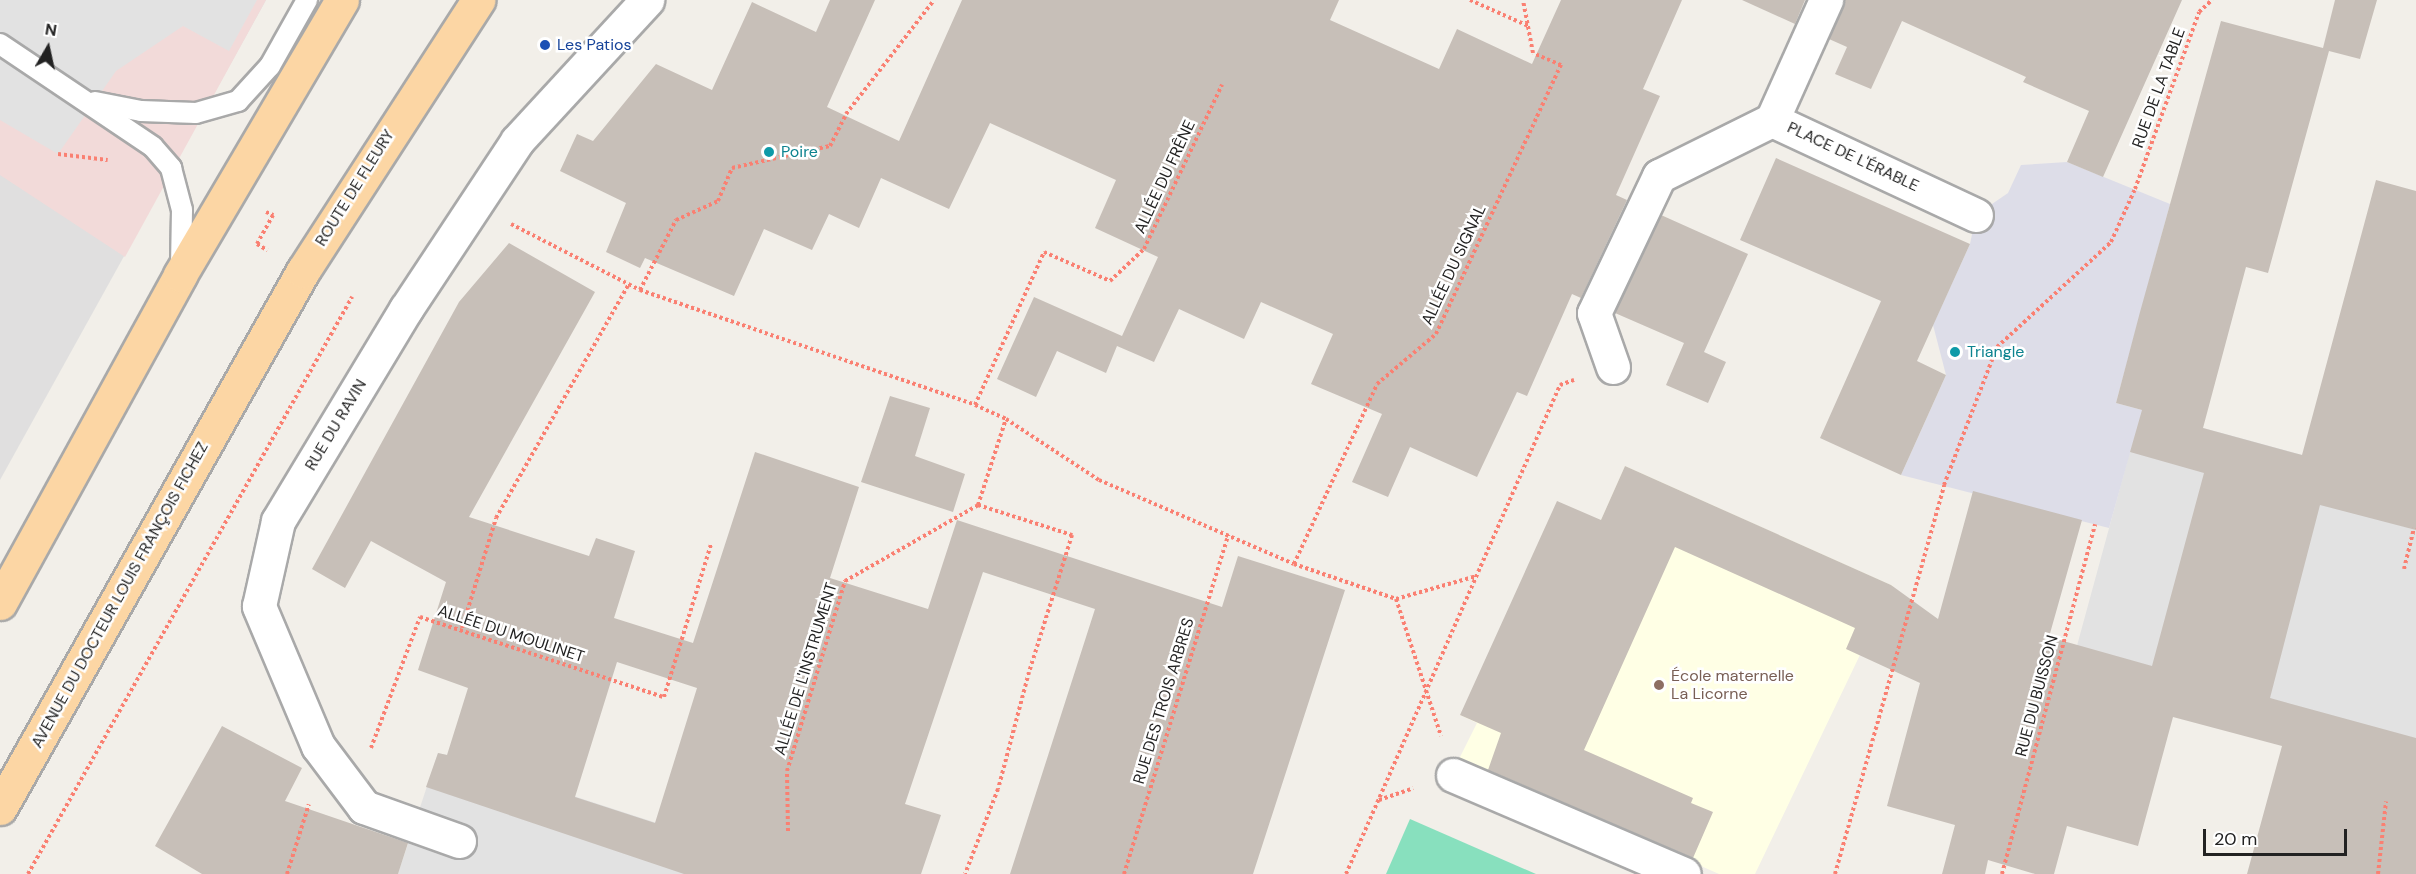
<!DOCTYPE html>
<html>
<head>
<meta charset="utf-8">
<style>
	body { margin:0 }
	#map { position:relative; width:2416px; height:874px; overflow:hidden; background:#f2efe9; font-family:"DM Sans",sans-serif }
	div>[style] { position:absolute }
	.residential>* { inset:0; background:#e0dfdf }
	.commercial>* { inset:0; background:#f2dad9 }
	.education>* { inset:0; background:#ffffe5 }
	.pitch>* { inset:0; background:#88e0be }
	.parking>* { inset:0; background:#e2e2e2 }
	.plaza>* { inset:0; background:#dddde8 }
	.building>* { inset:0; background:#c7bfb8 }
	.path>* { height:4px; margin-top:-2px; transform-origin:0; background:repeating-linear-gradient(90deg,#fa8072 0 3px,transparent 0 6px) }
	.roads { filter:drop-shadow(2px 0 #a9a9a9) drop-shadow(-2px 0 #a9a9a9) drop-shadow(0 2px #a9a9a9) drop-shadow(0 -2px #a9a9a9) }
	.service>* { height:20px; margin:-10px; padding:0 10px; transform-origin:10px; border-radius:10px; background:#fff }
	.minor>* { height:33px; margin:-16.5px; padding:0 16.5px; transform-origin:16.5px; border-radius:16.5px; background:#fff }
	.primary>* { height:33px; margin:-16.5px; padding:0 16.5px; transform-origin:16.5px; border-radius:16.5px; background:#fcd6a4 }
	.dots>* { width:16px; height:16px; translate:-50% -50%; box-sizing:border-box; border:3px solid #fff; border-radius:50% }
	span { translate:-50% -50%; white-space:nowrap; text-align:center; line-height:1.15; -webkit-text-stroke:5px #fff; paint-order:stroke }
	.transit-label { font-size:16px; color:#164399 }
	.left { translate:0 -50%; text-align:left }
	.street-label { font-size:16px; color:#222 }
	.culture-label { font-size:16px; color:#0d838f }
	.education-label { font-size:16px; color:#785e54 }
	.north { position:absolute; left:18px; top:18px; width:60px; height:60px; -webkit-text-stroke:4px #fff; paint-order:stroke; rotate:9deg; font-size:16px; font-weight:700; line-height:24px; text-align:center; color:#222 }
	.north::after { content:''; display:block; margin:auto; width:21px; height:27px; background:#222; clip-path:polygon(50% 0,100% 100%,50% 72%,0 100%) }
	.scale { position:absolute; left:2203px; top:829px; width:144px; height:27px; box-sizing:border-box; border:3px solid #222; border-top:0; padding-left:8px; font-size:18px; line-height:21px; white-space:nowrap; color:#222; -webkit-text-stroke:4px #fff; paint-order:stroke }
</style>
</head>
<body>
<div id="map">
	<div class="residential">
		<div style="clip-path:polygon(0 0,266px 0,0 480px)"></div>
	</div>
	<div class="commercial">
		<div style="clip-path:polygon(0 0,266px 0,125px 257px,0 175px)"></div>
	</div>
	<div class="education">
		<div style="clip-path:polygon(1625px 466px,1893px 586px,1755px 874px,1719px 874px,1459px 759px,1477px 723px,1460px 715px,1601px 520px)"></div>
	</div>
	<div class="pitch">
		<div style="clip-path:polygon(1410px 819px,1536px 874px,1386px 874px)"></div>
	</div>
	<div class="parking">
		<div style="clip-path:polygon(0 0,257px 0,229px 51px,183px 26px,116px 71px,58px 154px,0 120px)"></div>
		<div style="clip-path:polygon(2141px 411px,2416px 486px,2416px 781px,2066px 686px)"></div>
		<div style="clip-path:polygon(438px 753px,447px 755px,814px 874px,398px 874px)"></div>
	</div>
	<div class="plaza">
		<div style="clip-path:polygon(2067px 162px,2170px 204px,2116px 403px,2142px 410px,2109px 528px,1901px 475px,1946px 375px,1933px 325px,1970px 244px,1976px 215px,2008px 193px,2021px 165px)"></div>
	</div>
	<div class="building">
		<div style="clip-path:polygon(830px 0,875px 0,827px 107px,899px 141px,962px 0,1339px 0,1330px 20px,1439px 69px,1457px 29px,1532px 64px,1561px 0,1682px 0,1643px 89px,1660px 96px,1616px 195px,1627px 200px,1581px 298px,1572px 294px,1527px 396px,1517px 392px,1477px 477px,1410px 447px,1388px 497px,1352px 482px,1382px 414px,1311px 384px,1333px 334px,1261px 302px,1244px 339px,1179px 309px,1154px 362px,1117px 346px,1106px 373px,1057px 351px,1036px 397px,997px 379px,1034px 297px,1122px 336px,1158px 257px,1095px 228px,1116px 180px,990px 123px,949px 209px,881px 178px,859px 228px,829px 214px,812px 250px,764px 229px,734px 296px,645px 258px,640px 268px,606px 252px,626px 203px,560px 171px,577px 134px,593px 141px,656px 64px,712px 90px,752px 2px,816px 32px)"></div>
		<div style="clip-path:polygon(1742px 0,1805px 0,1795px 24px)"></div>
		<div style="clip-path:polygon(1844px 0,2182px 0,2103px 177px,2067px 162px,2089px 111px,2023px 82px,2026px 77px,1902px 21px,1871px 89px,1835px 74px,1847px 47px,1829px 39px)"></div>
		<div style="clip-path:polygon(2335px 0,2377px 0,2360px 59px,2329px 51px,2268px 273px,2246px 267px,2203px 428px,2302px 455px,2376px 180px,2416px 191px,2416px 530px,2320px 505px,2270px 698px,2416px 738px,2416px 874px,2247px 874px,2282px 746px,2173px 717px,2138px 846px,2067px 826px,2054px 874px,2035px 874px,1988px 860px,1985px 874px,1942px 874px,1955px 825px,1887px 806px,1920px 683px,1846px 649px,1855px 628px,1675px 547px,1584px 750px,1693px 798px,1691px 803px,1713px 812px,1693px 858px,1488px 770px,1501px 733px,1460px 715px,1557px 501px,1601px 520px,1625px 466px,1891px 585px,1938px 619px,1973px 491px,2082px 520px,2049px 637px,2152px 666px,2204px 473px,2130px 452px,2142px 410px,2116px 403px,2140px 312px,2221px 21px,2323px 48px)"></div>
		<div style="clip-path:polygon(1776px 158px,1970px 244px,1917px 361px,1946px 375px,1901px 475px,1820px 438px,1881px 301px,1740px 240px)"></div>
		<div style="clip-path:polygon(1661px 215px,1748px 254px,1704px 352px,1726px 362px,1708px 403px,1666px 385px,1684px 343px,1615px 313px)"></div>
		<div style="clip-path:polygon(evenodd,509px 243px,595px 292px,469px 517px,589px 556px,596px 538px,635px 551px,614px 618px,693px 643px,755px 452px,859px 487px,830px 578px,928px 609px,957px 520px,1222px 607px,1238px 556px,1345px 590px,1253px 874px,1010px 874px,1095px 609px,983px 572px,905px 804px,941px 815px,921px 874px,684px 874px,426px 787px,438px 753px,447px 755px,468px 688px,418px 670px,446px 582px,371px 541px,345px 588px,312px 569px,459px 302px,509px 243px,617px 662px,697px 688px,655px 823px,575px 797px,617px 662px)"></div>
		<div style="clip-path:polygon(890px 396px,930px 408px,915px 456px,965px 474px,953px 512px,861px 482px)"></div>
		<div style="clip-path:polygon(222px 726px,302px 768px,285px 801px,408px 843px,398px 874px,202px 874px,155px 846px)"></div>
	</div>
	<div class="path">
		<div style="left:1470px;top:0;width:64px;rotate:24.1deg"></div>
		<div style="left:58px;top:154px;width:50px;rotate:6.8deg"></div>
		<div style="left:266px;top:212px;width:8px;rotate:23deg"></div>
		<div style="left:273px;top:215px;width:33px;rotate:119deg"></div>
		<div style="left:257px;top:244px;width:12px;rotate:31deg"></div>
		<div style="left:511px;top:224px;width:145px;rotate:27.1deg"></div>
		<div style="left:640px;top:290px;width:354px;rotate:18.9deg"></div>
		<div style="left:975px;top:405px;width:34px;rotate:24deg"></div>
		<div style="left:1006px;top:419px;width:111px;rotate:33.3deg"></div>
		<div style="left:1099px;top:480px;width:212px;rotate:23.3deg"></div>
		<div style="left:1294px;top:564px;width:108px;rotate:18.9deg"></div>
		<div style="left:1396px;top:599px;width:144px;rotate:71.8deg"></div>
		<div style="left:640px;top:290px;width:79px;rotate:-62.8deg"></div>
		<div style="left:676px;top:220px;width:46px;rotate:-24.3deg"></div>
		<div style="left:718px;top:201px;width:36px;rotate:-67deg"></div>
		<div style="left:732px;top:168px;width:100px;rotate:-12.7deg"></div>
		<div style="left:830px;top:146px;width:36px;rotate:-63deg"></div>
		<div style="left:846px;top:114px;width:144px;rotate:-52.3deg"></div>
		<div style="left:975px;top:405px;width:168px;rotate:-65.7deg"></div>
		<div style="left:1044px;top:252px;width:72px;rotate:23.7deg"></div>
		<div style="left:1110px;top:281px;width:47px;rotate:-43.3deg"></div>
		<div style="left:1144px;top:249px;width:182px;rotate:-64.6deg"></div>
		<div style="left:978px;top:505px;width:90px;rotate:-72deg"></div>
		<div style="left:1294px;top:564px;width:198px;rotate:-65.2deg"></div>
		<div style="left:1377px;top:384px;width:77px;rotate:-40.3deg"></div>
		<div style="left:1436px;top:334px;width:297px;rotate:-65.1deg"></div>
		<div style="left:1561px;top:65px;width:30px;rotate:-157deg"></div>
		<div style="left:1533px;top:53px;width:54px;rotate:-100.7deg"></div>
		<div style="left:2404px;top:569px;width:42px;rotate:-76.3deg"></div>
		<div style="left:1396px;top:599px;width:84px;rotate:-15.9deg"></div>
		<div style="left:462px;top:628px;width:115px;rotate:-72.8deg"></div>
		<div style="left:496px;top:518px;width:269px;rotate:-60.4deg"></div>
		<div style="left:371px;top:748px;width:140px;rotate:-69.5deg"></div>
		<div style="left:420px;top:617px;width:257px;rotate:18.2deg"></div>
		<div style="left:664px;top:697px;width:160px;rotate:-72.9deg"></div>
		<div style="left:1379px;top:800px;width:36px;rotate:-19deg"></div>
		<div style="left:788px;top:831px;width:60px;rotate:-91deg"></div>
		<div style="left:787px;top:771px;width:199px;rotate:-73deg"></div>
		<div style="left:845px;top:581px;width:153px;rotate:-29.7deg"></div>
		<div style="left:978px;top:505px;width:99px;rotate:17.7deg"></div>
		<div style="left:1072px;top:535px;width:144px;rotate:107.4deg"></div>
		<div style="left:1029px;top:672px;width:121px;rotate:104.8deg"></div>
		<div style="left:998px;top:789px;width:91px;rotate:111.2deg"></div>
		<div style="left:28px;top:874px;width:662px;rotate:-60.68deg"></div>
		<div style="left:287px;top:874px;width:73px;rotate:-72.6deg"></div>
		<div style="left:1124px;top:874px;width:355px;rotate:-72.9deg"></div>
		<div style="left:1346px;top:874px;width:534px;rotate:-66.36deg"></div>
		<div style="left:1560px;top:385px;width:15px;rotate:-20deg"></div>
		<div style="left:1835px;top:874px;width:404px;rotate:-74.3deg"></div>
		<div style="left:1944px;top:485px;width:148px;rotate:-69deg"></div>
		<div style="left:1997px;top:347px;width:155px;rotate:-42.6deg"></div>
		<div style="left:2111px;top:242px;width:58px;rotate:-65.6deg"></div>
		<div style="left:2135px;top:189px;width:188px;rotate:-70.1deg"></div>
		<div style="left:2199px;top:12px;width:18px;rotate:-43deg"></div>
		<div style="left:2002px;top:874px;width:362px;rotate:-75.1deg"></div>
		<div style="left:2378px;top:874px;width:73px;rotate:-83.7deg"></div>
	</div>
	<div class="roads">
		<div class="service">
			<div style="left:0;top:44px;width:184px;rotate:33.9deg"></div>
			<div style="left:153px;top:147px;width:28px;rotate:49deg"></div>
			<div style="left:171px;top:168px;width:43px;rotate:75.3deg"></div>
			<div style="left:182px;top:210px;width:56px;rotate:91deg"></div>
			<div style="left:95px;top:102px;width:47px;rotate:11.1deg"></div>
			<div style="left:141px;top:111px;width:55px;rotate:2.1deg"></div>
			<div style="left:196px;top:113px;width:44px;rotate:-15.9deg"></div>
			<div style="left:238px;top:101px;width:47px;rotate:-47.6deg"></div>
			<div style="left:270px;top:66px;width:76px;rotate:-60.7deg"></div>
		</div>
		<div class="minor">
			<div style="left:1772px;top:120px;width:132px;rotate:-65.8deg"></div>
			<div style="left:1613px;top:367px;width:57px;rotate:-109.4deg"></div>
			<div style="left:1594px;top:313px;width:152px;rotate:-64.6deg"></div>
			<div style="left:1659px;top:176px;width:126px;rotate:-26.4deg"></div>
			<div style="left:1772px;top:120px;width:225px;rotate:25deg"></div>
			<div style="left:1453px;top:775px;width:251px;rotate:23.2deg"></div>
			<div style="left:459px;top:841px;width:101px;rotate:-160.3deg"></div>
			<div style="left:364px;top:807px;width:76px;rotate:-127deg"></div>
			<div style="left:318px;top:746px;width:152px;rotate:-112.9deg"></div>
			<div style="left:259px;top:606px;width:87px;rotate:-77.4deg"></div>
			<div style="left:278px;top:521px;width:248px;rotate:-58.9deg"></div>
			<div style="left:406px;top:309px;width:201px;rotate:-56.5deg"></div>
			<div style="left:517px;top:141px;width:192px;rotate:-47.3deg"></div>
		</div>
		<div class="primary">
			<div style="left:0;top:603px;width:374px;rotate:-61.2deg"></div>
			<div style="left:180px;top:275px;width:319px;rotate:-59.5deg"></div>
			<div style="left:0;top:808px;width:617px;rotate:-60.57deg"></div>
			<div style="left:303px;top:271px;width:323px;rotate:-57.1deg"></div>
		</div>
	</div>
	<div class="dots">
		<div style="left:545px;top:45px;background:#1a4fb4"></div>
		<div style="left:769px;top:152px;background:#0f9aa8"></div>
		<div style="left:1955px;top:352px;background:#0f9aa8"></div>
		<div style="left:1659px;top:685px;background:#8d6e63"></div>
	</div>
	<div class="transit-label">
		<span class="left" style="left:557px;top:45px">Les Patios</span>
	</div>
	<div class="street-label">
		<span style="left:2159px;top:88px;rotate:-70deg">RUE DE LA TABLE</span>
		<span style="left:1853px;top:157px;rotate:25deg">PLACE DE L'ÉRABLE</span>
		<span style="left:1165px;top:177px;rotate:-65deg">ALLÉE DU FRÊNE</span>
		<span style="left:355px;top:188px;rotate:-58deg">ROUTE DE FLEURY</span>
		<span style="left:1454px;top:265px;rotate:-65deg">ALLÉE DU SIGNAL</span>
		<span style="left:336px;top:425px;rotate:-59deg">RUE DU RAVIN</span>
		<span style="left:120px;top:595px;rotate:-61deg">AVENUE DU DOCTEUR LOUIS FRANÇOIS FICHEZ</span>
		<span style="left:511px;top:634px;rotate:18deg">ALLÉE DU MOULINET</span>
		<span style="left:806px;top:669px;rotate:-73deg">ALLÉE DE L'INSTRUMENT</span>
		<span style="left:2037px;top:696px;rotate:-75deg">RUE DU BUISSON</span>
		<span style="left:1164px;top:701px;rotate:-73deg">RUE DES TROIS ARBRES</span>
	</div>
	<div class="culture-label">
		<span class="left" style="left:781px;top:152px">Poire</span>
		<span class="left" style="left:1967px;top:352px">Triangle</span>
	</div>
	<div class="education-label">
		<span class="left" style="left:1671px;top:685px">École maternelle<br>La Licorne</span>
	</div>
	<div class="north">N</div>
	<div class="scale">20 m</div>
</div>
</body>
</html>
